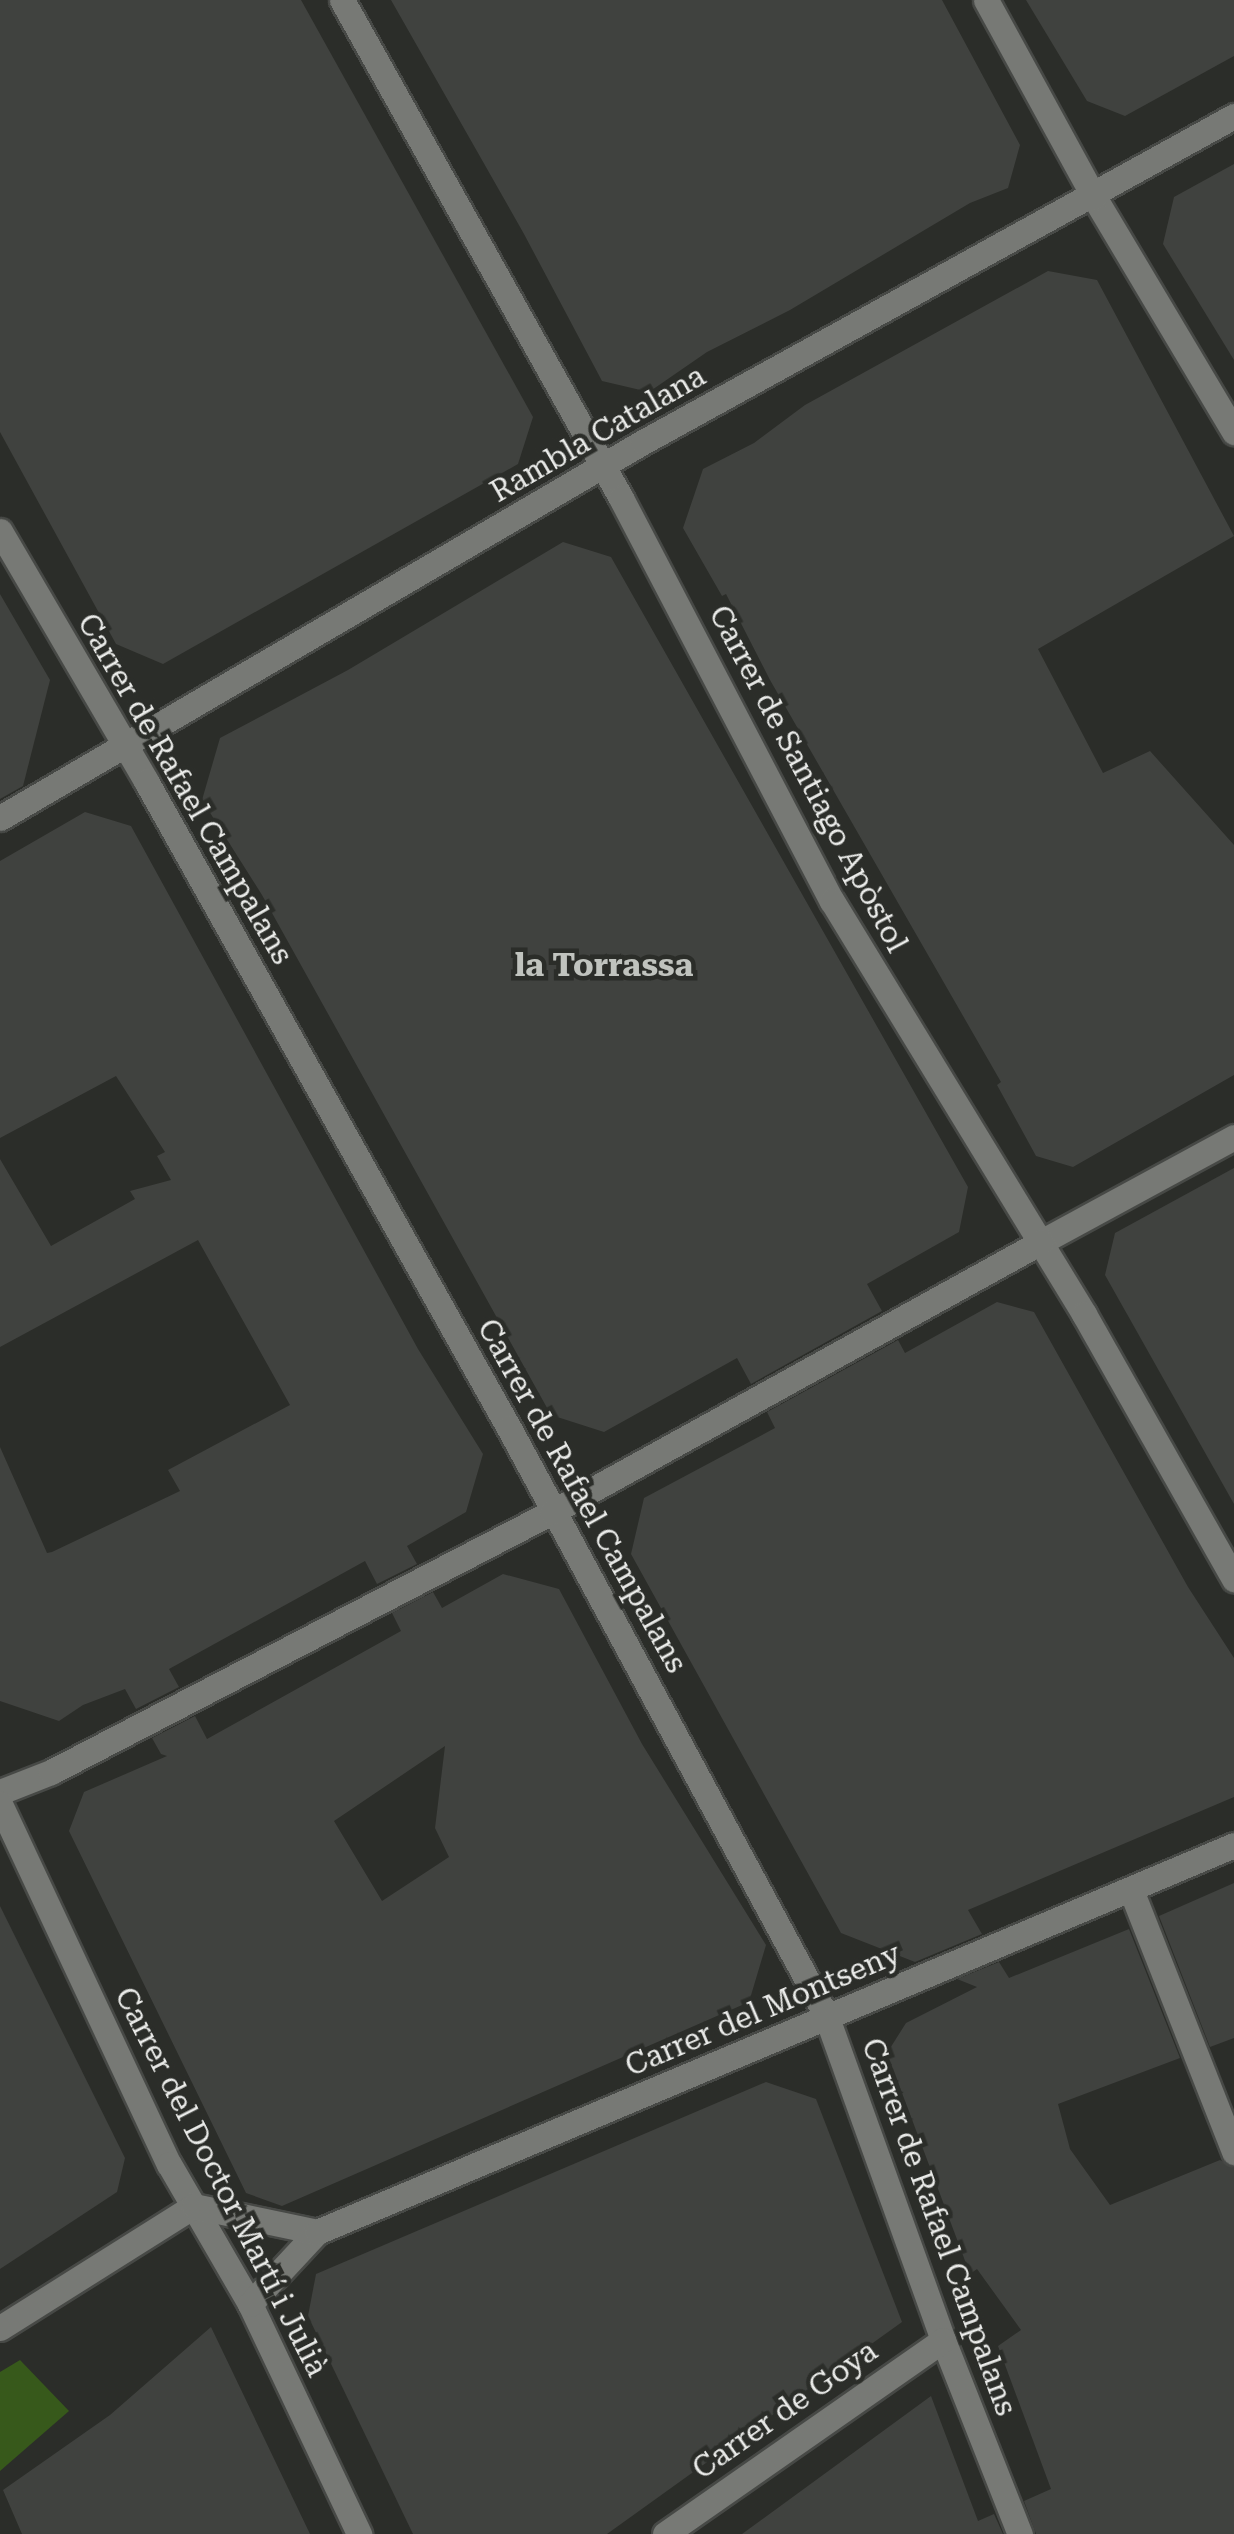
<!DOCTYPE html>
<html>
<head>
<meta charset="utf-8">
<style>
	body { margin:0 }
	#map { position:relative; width:1234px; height:2534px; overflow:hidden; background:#2b2d29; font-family:"Roboto Serif",serif }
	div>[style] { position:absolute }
	.green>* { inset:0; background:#37591b }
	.building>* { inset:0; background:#40423f }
	.roads { filter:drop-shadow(2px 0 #474946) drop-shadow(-2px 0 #474946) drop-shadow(0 2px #474946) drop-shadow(0 -2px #474946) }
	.pedestrian>* { height:25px; margin:-12.5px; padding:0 12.5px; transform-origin:12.5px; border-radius:12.5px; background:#777975 }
	.minor>* { height:25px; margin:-12.5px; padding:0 12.5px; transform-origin:12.5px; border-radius:12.5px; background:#777975 }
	span { translate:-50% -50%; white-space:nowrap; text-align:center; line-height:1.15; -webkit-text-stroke:9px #2b2d29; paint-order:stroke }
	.street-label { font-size:30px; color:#ebecea }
	.neighbourhood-label { font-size:32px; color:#c0c3be; font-weight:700 }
</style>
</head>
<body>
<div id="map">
	<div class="green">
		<div style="clip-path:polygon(20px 2360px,69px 2411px,0 2471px,0 2372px)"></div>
	</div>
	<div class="building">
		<div style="clip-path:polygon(0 0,301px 0,533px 417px,518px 464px,163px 664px,116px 644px,0 432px)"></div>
		<div style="clip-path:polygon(391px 0,942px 0,1020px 145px,1008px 188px,970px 203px,790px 310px,707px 352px,649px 392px,602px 381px,524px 234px)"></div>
		<div style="clip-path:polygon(1026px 0,1234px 0,1234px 56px,1125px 116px,1087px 101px)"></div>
		<div style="clip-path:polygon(1234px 164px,1234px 360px,1163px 244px,1174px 197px)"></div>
		<div style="clip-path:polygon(1048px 271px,1097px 280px,1234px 536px,1038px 649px,1103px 773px,1150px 751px,1234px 845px,1234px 1075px,1073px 1167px,1036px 1156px,997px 1085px,1001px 1082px,770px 680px,726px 594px,722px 596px,683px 528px,703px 469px,754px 443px,805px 405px)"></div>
		<div style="clip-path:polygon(563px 542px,611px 557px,968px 1187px,959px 1232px,867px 1284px,882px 1311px,751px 1384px,737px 1358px,604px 1432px,551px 1415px,262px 895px,202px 800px,220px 738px,348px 670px)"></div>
		<div style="clip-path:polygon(0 594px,50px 680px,23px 786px,0 799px)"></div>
		<div style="clip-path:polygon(85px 812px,131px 826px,418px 1349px,483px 1454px,466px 1512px,407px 1546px,417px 1564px,377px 1584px,365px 1561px,169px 1669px,179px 1687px,136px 1709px,125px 1689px,83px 1705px,59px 1721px,0 1701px,0 1447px,47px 1553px,52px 1552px,180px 1491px,168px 1470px,290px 1405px,198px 1240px,0 1347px,0 1159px,51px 1246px,135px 1199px,130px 1191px,171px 1180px,157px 1156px,165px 1152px,116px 1076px,0 1138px,0 861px)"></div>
		<div style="clip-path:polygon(1234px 1168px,1234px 1504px,1105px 1275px,1115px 1233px)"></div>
		<div style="clip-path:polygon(997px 1302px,1034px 1312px,1188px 1587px,1234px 1658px,1234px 1797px,968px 1910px,982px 1934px,915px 1962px,841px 1933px,631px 1554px,644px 1498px,775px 1428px,767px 1412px,898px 1340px,905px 1353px)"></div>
		<div style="clip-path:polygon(evenodd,503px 1574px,559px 1589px,642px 1744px,766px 1945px,749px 2002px,282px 2206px,246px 2193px,69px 1831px,84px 1792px,167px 1756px,161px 1754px,152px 1738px,195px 1716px,207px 1739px,401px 1631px,392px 1613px,433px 1592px,442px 1608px,503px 1574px,445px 1746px,435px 1828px,449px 1857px,382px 1901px,334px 1821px,445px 1746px)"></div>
		<div style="clip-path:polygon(1234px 1883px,1234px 2038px,1210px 2047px,1159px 1916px)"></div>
		<div style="clip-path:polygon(0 1906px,125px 2158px,117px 2192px,0 2269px)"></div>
		<div style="clip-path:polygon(1129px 1929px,1180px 2058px,1058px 2104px,1070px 2149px,1110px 2205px,1220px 2160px,1234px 2168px,1234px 2534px,1036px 2534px,1024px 2501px,1051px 2489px,998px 2346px,1021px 2330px,977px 2269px,970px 2274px,887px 2053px,906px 2023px,977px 1987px,957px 1979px,999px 1962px,1009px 1978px)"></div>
		<div style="clip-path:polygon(766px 2082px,816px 2099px,902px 2322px,607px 2534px,413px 2534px,308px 2316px,316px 2274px)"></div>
		<div style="clip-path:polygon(211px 2327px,310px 2534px,22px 2534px,3px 2490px,110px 2415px)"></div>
		<div style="clip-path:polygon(931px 2396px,978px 2521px,994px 2514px,1003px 2534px,742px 2534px)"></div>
	</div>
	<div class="roads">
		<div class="pedestrian">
			<div style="left:1094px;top:197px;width:274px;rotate:59.2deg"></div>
			<div style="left:1041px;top:1242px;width:220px;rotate:-28.5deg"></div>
			<div style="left:0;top:1792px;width:55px;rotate:-21.4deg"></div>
			<div style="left:51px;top:1772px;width:564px;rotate:-27.43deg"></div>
		</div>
		<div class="minor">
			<div style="left:342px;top:0;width:571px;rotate:60.74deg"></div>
			<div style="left:621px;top:498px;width:455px;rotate:62.4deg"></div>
			<div style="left:832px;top:901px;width:484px;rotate:58.6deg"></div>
			<div style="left:1084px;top:1314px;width:305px;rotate:60.5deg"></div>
			<div style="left:986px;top:0;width:225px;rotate:61.3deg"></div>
			<div style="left:0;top:531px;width:290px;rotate:59.7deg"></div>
			<div style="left:146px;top:781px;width:742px;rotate:60.71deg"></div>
			<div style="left:509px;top:1428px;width:667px;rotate:61.63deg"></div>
			<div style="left:826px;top:2015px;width:345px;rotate:70.2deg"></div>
			<div style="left:943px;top:2340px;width:209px;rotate:68.4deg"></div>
			<div style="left:0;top:818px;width:745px;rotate:-30.32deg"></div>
			<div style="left:643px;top:442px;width:675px;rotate:-28.88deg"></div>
			<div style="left:552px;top:1512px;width:559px;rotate:-28.91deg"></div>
			<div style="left:0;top:1804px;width:398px;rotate:64.9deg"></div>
			<div style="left:169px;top:2164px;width:162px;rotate:59.9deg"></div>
			<div style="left:250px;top:2304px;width:255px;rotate:64.6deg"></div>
			<div style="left:1131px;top:1890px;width:282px;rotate:68.5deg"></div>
			<div style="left:250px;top:2304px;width:98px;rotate:-47.1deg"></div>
			<div style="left:0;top:2328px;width:229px;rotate:-32.2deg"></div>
			<div style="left:194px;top:2206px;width:126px;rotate:11.9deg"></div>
			<div style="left:317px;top:2232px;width:995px;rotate:-22.88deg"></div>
			<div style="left:665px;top:2534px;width:339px;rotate:-34.9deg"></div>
		</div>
	</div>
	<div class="street-label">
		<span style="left:598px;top:434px;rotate:-30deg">Rambla Catalana</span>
		<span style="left:808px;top:779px;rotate:62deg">Carrer de Santiago Apòstol</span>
		<span style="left:185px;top:789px;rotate:60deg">Carrer de Rafael Campalans</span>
		<span style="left:582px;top:1496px;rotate:61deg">Carrer de Rafael Campalans</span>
		<span style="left:763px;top:2010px;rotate:-23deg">Carrer del Montseny</span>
		<span style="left:221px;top:2182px;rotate:63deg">Carrer del Doctor Martí i Julià</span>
		<span style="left:939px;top:2227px;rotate:70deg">Carrer de Rafael Campalans</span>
		<span style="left:785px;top:2410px;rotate:-35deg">Carrer de Goya</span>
	</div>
	<div class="neighbourhood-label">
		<span style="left:604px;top:965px">la Torrassa</span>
	</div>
</div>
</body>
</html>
